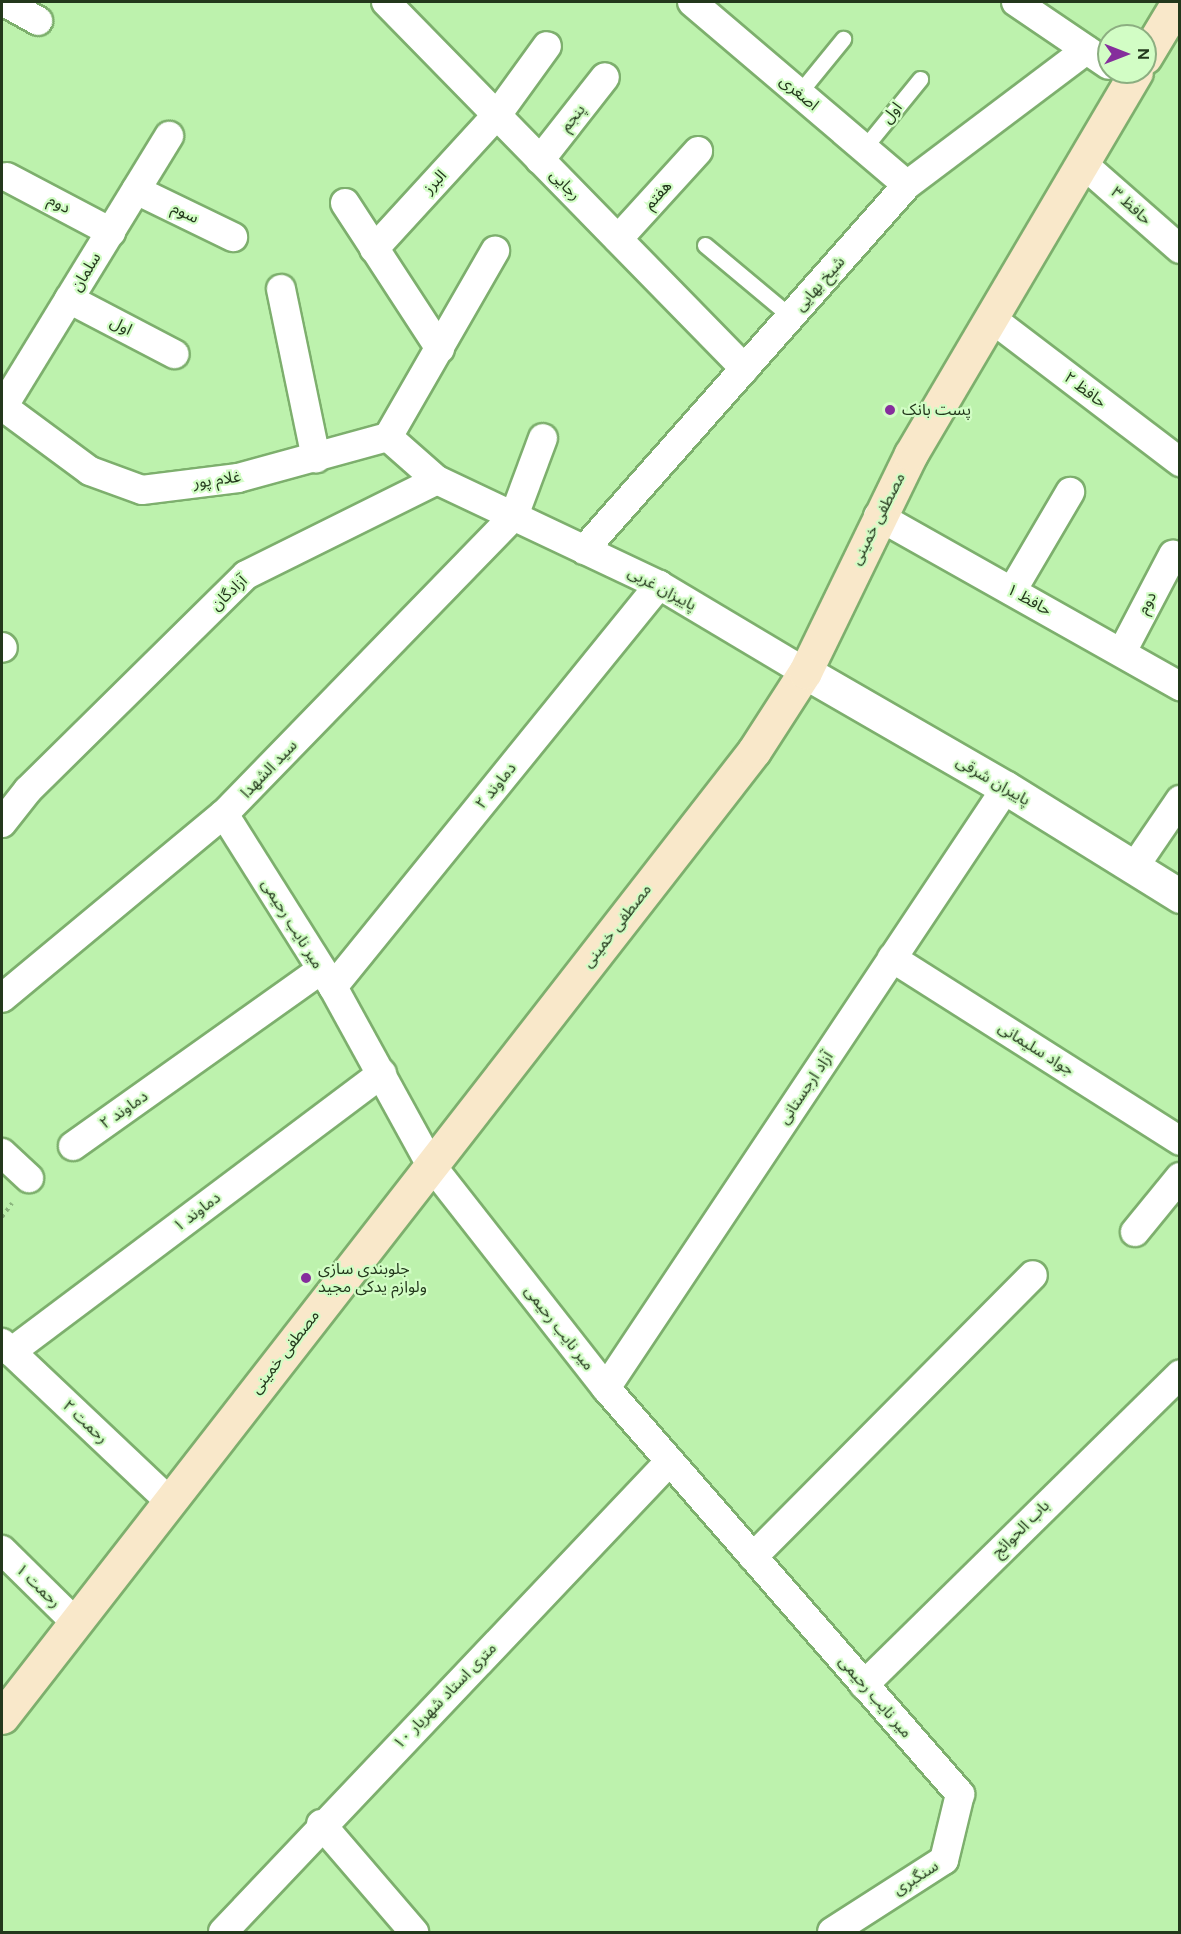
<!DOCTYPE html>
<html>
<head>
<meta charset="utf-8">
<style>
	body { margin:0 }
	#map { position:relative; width:1181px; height:1934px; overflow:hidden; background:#bdf2ad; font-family:"DM Sans","Noto Sans Arabic",sans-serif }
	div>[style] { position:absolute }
	.path>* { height:4px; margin-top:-2px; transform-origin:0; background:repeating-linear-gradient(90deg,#8bb67e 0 3px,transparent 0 7.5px) }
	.roads { filter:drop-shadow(2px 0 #7daf6d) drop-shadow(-2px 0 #7daf6d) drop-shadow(0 2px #7daf6d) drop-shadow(0 -2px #7daf6d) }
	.service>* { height:15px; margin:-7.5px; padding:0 7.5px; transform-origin:7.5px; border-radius:7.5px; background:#fff }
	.minor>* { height:28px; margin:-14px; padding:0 14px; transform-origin:14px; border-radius:14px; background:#fff }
	.tertiary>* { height:33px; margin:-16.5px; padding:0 16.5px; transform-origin:16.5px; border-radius:16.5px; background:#fff }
	.secondary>* { height:33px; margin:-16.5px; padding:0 16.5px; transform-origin:16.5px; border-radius:16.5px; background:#f9e8ca }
	.dots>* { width:16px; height:16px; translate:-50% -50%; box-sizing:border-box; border:3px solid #d2fdc5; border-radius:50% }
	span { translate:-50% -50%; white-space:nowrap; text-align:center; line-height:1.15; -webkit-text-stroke:4.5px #d2fdc5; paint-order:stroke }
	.street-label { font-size:16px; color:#23381c }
	.poi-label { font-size:16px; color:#23381c }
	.left { translate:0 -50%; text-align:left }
	.frame { position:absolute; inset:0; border:3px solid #23381c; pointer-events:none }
	.north { position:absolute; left:1097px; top:24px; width:60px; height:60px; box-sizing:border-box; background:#d2fdc5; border:2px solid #8cae81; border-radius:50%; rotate:90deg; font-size:16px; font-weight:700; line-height:24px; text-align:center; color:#23381c }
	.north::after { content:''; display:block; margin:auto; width:21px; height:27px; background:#852e9c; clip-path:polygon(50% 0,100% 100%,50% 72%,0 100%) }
</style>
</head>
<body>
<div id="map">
	<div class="path">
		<div style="left:2px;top:1217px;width:17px;rotate:-54deg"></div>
	</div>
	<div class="roads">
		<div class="service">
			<div style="left:799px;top:93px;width:70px;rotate:-50.8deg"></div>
			<div style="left:864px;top:148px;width:89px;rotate:-50.9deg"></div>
			<div style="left:705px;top:245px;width:112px;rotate:39.9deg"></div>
		</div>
		<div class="minor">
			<div style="left:4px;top:2px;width:39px;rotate:29deg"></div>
			<div style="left:386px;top:2px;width:513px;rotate:45.63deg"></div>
			<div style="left:692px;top:2px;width:282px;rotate:40.4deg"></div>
			<div style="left:1016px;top:2px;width:112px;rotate:34.1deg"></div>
			<div style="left:540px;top:160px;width:105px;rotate:-51.9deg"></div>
			<div style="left:1082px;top:163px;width:130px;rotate:41.3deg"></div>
			<div style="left:7px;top:177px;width:118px;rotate:27.9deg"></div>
			<div style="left:136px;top:190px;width:108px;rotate:25.9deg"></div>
			<div style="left:345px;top:203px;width:174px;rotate:56.9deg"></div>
			<div style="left:618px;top:239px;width:119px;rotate:-47.7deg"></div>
			<div style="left:374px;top:249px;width:182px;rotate:-47.5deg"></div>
			<div style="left:497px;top:115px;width:85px;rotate:-54.1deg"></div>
			<div style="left:281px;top:289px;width:173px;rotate:78.3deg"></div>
			<div style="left:69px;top:299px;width:119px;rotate:27.6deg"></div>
			<div style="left:991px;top:318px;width:238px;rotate:37.3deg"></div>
			<div style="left:2px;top:406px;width:109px;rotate:36.5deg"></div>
			<div style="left:90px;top:471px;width:55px;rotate:20.1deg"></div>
			<div style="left:142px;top:490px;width:97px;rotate:-7.1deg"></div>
			<div style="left:238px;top:478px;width:156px;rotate:-15.3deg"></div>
			<div style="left:3px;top:407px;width:318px;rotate:-58.5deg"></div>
			<div style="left:388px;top:437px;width:215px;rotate:-60.1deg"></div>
			<div style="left:388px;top:437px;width:65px;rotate:41.3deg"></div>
			<div style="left:878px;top:516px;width:347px;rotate:29.4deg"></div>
			<div style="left:584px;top:550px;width:487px;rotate:-48.5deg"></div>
			<div style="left:907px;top:185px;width:224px;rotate:-37deg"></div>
			<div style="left:1012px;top:591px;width:115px;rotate:-59.6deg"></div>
			<div style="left:2px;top:647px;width:1px;rotate:45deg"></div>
			<div style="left:1122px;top:652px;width:110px;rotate:-62.3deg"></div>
			<div style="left:224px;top:814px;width:204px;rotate:57.8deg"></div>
			<div style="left:333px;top:987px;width:203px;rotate:61.2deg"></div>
			<div style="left:431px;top:1165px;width:283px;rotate:51.9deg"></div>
			<div style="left:606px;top:1388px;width:539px;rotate:48.91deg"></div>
			<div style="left:960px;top:1794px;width:68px;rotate:103.6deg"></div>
			<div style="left:944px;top:1860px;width:133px;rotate:147.3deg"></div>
			<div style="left:2px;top:823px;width:42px;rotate:-51.8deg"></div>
			<div style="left:28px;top:790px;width:306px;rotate:-44.6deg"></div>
			<div style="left:246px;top:575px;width:213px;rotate:-26.4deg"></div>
			<div style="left:437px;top:480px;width:246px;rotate:25.3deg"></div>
			<div style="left:659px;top:585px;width:170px;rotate:30.8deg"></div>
			<div style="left:1135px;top:866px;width:80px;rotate:-55.7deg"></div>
			<div style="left:892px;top:958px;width:341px;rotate:32.4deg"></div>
			<div style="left:333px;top:987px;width:518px;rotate:-50.96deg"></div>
			<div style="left:2px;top:998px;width:288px;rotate:-39.7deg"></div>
			<div style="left:224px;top:814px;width:416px;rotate:-45.8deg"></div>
			<div style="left:514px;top:516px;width:83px;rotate:-69.6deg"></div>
			<div style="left:73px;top:1146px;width:304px;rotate:-35.4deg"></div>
			<div style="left:2px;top:1153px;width:37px;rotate:43deg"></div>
			<div style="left:1135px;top:1232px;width:71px;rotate:-50.7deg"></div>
			<div style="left:2px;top:1343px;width:230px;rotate:43.4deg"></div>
			<div style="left:11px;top:1352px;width:464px;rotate:-36.9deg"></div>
			<div style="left:606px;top:1388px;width:721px;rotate:-56.31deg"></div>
			<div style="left:2px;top:1550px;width:103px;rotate:44.6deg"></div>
			<div style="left:753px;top:1557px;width:397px;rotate:-45.2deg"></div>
			<div style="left:864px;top:1685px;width:443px;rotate:-44.5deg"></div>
			<div style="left:321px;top:1824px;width:143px;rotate:49.3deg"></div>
			<div style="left:223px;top:1932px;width:649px;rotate:-46.5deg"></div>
		</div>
		<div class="tertiary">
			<div style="left:805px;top:672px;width:232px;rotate:30deg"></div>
			<div style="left:1006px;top:788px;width:205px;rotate:31.8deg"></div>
		</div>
		<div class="secondary">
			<div style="left:1145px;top:57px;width:64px;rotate:-59deg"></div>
			<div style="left:2px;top:1717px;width:1224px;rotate:-52.1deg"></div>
			<div style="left:754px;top:751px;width:94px;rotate:-57.2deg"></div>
			<div style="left:805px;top:672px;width:242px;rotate:-64.1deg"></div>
			<div style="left:911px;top:454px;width:443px;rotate:-59.5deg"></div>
		</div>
	</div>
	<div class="dots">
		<div style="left:890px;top:410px;background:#852e9c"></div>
		<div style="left:306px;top:1278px;background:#852e9c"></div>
	</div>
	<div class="street-label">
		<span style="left:799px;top:93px;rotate:40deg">اصغری</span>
		<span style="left:892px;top:113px;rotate:-51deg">اول</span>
		<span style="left:573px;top:118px;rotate:-52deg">پنجم</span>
		<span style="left:435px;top:182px;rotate:-47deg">البرز</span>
		<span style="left:565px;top:185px;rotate:46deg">رجایی</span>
		<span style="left:658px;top:195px;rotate:-48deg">هفتم</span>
		<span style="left:59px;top:204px;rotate:28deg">دوم</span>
		<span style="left:1131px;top:206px;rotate:42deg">حافظ ۳</span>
		<span style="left:185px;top:213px;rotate:26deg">سوم</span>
		<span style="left:86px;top:272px;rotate:-58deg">سلمان</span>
		<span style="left:820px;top:284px;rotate:-49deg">شیخ بهایی</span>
		<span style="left:121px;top:326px;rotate:27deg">اول</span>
		<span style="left:1085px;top:390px;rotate:37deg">حافظ ۲</span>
		<span style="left:217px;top:480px;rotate:-8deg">غلام پور</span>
		<span style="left:878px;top:519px;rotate:-63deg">مصطفی خمینی</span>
		<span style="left:662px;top:589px;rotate:28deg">پاییزان غربی</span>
		<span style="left:229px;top:593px;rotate:-43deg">آزادگان</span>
		<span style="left:1029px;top:600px;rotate:29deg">حافظ ۱</span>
		<span style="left:1147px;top:603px;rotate:-62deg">دوم</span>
		<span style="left:269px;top:769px;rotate:-46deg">سید الشهدا</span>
		<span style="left:993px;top:781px;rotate:30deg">پاییران شرقی</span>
		<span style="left:496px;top:786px;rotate:-51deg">دماوند ۲</span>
		<span style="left:292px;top:924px;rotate:58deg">میر نایب رحیمی</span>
		<span style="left:617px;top:926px;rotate:-52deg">مصطفی خمینی</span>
		<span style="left:1036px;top:1049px;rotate:32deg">جواد سلیمانی</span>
		<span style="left:806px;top:1088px;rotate:-56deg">آزاد ارجستانی</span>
		<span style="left:124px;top:1110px;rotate:-35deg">دماوند ۲</span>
		<span style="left:197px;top:1212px;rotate:-37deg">دماوند ۱</span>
		<span style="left:559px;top:1328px;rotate:52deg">میر نایب رحیمی</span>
		<span style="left:285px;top:1352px;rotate:-52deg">مصطفی خمینی</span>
		<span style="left:85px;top:1422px;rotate:43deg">رحمت ۲</span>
		<span style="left:1021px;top:1529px;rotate:-45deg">باب الحوائج</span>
		<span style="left:38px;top:1586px;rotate:44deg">رحمت ۱</span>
		<span style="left:445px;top:1696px;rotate:-46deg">۱۰ متری استاد شهریار</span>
		<span style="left:875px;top:1697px;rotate:49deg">میر نایب رحیمی</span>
		<span style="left:916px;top:1878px;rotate:-33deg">سنگبری</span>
	</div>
	<div class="poi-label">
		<span class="left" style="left:902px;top:410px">پست بانک</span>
		<span class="left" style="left:318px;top:1278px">جلوبندی سازی<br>ولوازم یدکی مجید</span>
	</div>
	<div class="frame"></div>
	<div class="north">N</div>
</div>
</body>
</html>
